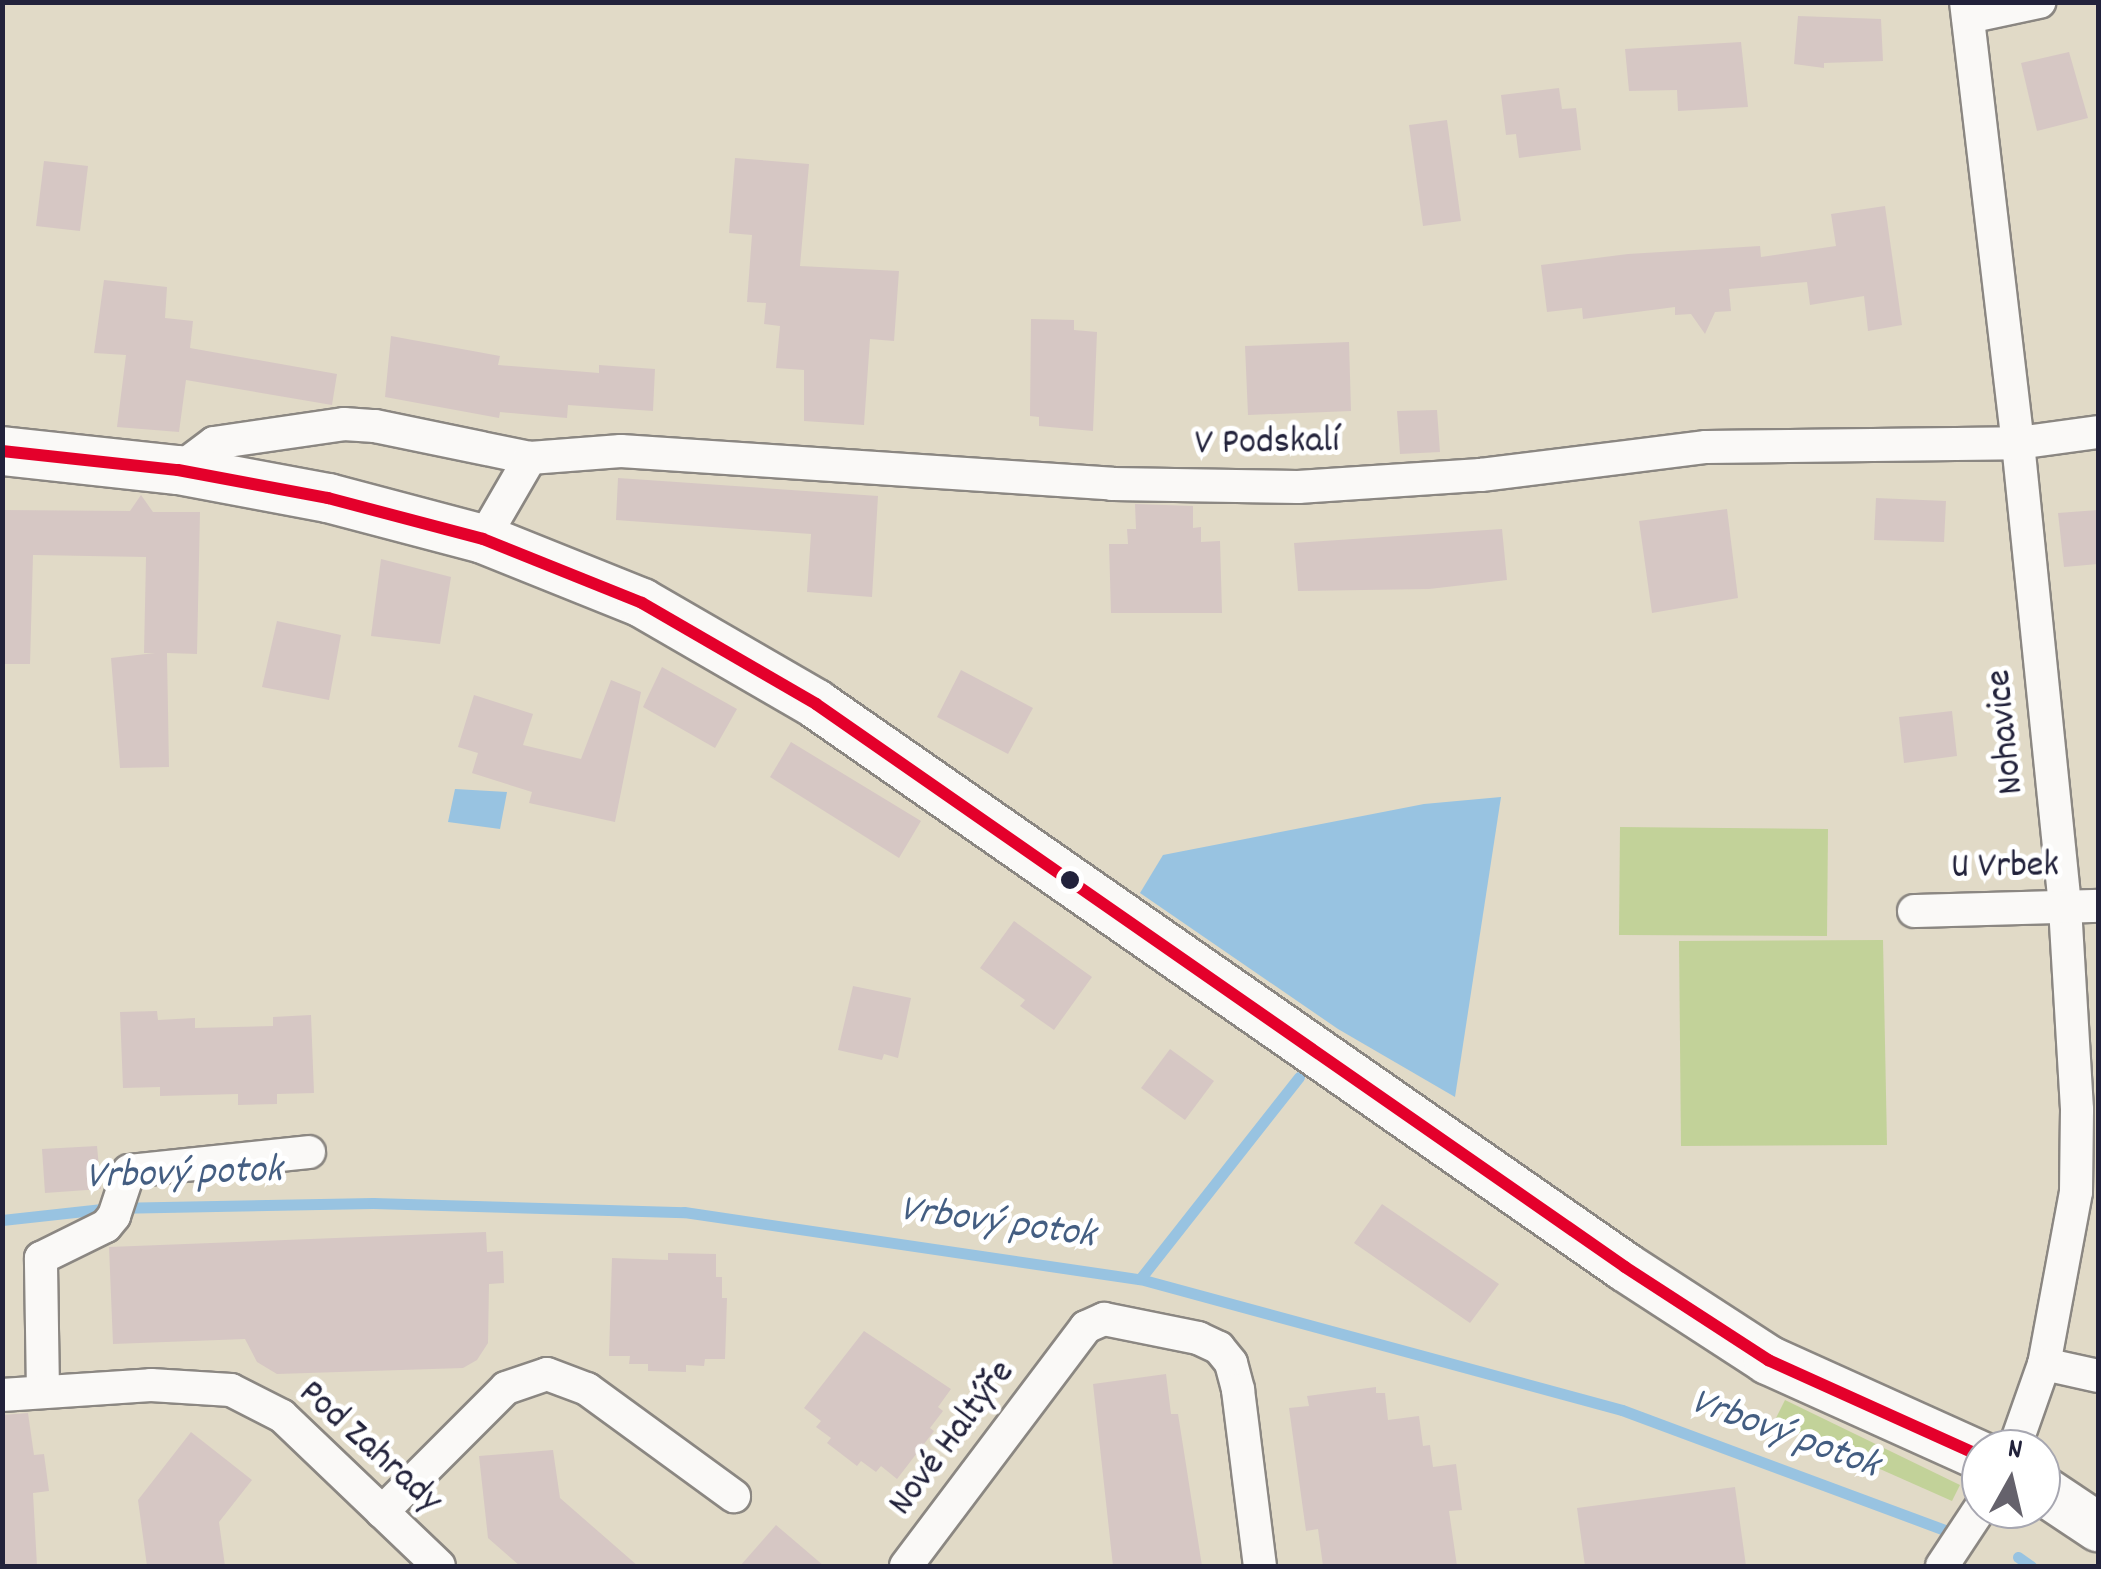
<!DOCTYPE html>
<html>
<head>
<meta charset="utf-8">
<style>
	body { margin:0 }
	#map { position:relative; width:2101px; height:1569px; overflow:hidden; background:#e1dac7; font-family:Dekko,sans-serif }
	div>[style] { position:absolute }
	.green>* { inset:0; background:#c2d299 }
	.water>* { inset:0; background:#98c3e1 }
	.stream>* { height:11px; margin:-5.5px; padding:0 5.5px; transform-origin:5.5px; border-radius:5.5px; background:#98c3e1 }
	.building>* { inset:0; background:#d6c7c4 }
	.roads { filter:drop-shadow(2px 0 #8b8782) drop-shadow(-2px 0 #8b8782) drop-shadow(0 2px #8b8782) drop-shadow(0 -2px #8b8782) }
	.street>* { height:32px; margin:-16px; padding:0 16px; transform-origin:16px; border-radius:16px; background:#faf9f7 }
	.secondary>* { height:48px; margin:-24px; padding:0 24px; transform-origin:24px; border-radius:24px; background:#faf9f7 }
	.bus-1>* { height:12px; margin:-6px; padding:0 6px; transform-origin:6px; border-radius:6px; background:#e4002b }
	.dots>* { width:28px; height:28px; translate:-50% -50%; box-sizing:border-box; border:5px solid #fff; border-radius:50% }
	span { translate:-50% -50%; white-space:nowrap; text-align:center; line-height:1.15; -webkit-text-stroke:10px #fff; paint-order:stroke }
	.street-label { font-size:38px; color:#22223b }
	.water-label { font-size:40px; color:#445e82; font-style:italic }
	.frame { position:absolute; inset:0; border:5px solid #22223b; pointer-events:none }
	.north { position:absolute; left:1961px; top:1429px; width:100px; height:100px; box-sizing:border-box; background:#fff; border:2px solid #a7a7b1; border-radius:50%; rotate:8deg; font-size:28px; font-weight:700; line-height:40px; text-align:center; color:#22223b }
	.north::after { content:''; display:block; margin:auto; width:35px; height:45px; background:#65626c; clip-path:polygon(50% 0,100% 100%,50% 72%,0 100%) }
</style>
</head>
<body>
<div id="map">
	<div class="green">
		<div style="clip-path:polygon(1620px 827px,1828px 829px,1827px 936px,1619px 935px)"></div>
		<div style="clip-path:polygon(1883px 940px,1887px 1145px,1681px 1146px,1679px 941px)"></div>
		<div style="clip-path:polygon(1785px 1400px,1960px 1485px,1952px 1501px,1774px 1422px)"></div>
	</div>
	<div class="water">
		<div style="clip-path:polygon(455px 789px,507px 792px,500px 829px,448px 822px)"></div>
		<div style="clip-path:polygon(1501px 797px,1455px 1097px,1338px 1029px,1140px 893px,1163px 855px,1424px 804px)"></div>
	</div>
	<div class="stream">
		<div style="left:2px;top:1220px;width:110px;rotate:-6.3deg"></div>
		<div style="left:111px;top:1208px;width:262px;rotate:-1.1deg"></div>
		<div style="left:373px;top:1203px;width:311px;rotate:1.7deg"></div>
		<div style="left:684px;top:1212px;width:461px;rotate:8.4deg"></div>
		<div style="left:1140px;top:1279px;width:499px;rotate:15.2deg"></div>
		<div style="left:1622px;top:1410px;width:345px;rotate:20.4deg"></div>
		<div style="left:1140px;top:1279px;width:257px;rotate:-51.8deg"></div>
		<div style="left:2018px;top:1557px;width:16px;rotate:35deg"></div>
	</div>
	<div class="building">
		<div style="clip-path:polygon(1798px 16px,1881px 19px,1883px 61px,1824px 63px,1824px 68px,1794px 64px)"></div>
		<div style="clip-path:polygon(1741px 42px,1748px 107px,1678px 111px,1677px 90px,1629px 91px,1625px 49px)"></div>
		<div style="clip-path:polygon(2069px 52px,2088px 118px,2037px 131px,2021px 63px)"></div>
		<div style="clip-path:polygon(1559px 88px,1562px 109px,1576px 108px,1581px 150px,1519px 158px,1516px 134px,1506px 135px,1501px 95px)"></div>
		<div style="clip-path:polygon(1447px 120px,1461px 221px,1423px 226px,1409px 125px)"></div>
		<div style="clip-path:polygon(735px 158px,809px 164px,800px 266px,899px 271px,894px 341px,870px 339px,864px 425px,804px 421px,804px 370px,776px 368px,780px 326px,764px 324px,766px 303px,747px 302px,752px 235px,729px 233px)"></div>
		<div style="clip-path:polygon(44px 161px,88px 166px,80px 231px,36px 226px)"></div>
		<div style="clip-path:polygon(1885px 206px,1902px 325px,1868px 331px,1864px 296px,1810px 305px,1807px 282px,1729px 289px,1731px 311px,1715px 312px,1705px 334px,1691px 314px,1675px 315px,1675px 307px,1583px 319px,1582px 308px,1547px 312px,1541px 265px,1628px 254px,1760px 246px,1761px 257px,1836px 246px,1831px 214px)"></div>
		<div style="clip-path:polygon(104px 280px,167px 287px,165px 318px,193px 321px,190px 348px,337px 374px,332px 405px,186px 380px,179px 432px,117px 427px,126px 355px,94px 353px)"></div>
		<div style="clip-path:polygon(1031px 319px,1074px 320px,1074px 330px,1097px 332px,1093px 431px,1039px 426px,1039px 417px,1030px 416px)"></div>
		<div style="clip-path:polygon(391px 336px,500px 356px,498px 365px,599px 373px,599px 365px,655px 369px,653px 411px,568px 405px,567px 418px,500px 412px,499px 418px,385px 397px)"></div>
		<div style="clip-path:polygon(1349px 342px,1351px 411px,1248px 415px,1245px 346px)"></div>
		<div style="clip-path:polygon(1437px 410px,1440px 452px,1400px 454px,1397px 411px)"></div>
		<div style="clip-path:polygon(618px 478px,878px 496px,872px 597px,807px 592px,811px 534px,616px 520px)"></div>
		<div style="clip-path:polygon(141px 495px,153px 512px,200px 512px,197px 654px,167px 653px,169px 767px,120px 768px,111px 658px,155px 653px,144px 653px,146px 557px,33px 555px,30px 664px,2px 664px,2px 510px,130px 511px)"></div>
		<div style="clip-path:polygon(1876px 498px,1946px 501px,1944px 542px,1874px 540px)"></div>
		<div style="clip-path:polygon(1135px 504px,1193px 506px,1193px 528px,1201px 527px,1201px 542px,1220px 541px,1222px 613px,1111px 613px,1109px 544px,1128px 544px,1127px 529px,1136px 529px)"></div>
		<div style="clip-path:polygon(1727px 509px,1738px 598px,1652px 613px,1639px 521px)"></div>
		<div style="clip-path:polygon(2098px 510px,2098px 564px,2064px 567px,2058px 513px)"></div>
		<div style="clip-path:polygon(1502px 529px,1507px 580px,1429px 589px,1298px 591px,1294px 543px)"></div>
		<div style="clip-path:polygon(381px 559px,451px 577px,440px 644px,371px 636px)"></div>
		<div style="clip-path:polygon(277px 621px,341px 635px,329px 700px,262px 687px)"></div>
		<div style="clip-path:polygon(662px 667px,737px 709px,715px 748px,643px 707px)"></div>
		<div style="clip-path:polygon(961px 670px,1033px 708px,1008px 754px,937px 717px)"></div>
		<div style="clip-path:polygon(611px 680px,641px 692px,615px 822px,529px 803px,532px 792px,472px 773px,478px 753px,458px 747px,474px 695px,533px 714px,523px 745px,581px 759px)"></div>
		<div style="clip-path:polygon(1952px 711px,1957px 756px,1904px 763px,1899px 717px)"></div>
		<div style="clip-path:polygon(791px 742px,921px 821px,899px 858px,770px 777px)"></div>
		<div style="clip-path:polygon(1014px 921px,1092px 977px,1054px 1030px,1020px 1006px,1025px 1000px,980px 968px)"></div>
		<div style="clip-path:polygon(853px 986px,911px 998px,898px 1058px,884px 1054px,882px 1060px,838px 1050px)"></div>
		<div style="clip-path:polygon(157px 1011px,158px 1020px,195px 1018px,195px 1028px,273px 1026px,273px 1017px,311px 1015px,314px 1093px,277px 1094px,277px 1104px,238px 1105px,238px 1094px,160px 1096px,160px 1087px,123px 1088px,120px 1012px)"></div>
		<div style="clip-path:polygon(1170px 1049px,1214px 1081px,1185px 1120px,1141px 1088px)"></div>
		<div style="clip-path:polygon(97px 1146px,101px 1189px,45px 1193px,42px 1149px)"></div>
		<div style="clip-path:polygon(1382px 1204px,1499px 1284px,1470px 1323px,1354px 1243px)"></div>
		<div style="clip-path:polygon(486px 1232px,487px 1252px,503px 1251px,504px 1283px,489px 1284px,488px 1343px,477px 1360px,463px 1368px,277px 1374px,257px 1362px,245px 1339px,113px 1344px,109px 1247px)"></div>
		<div style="clip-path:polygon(668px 1253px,716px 1254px,716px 1277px,722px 1277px,722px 1298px,727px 1298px,725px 1359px,705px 1359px,704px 1366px,686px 1365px,686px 1372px,648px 1371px,648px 1364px,629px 1364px,630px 1356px,609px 1356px,612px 1258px,668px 1260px)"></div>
		<div style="clip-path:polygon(864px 1331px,951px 1389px,938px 1407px,943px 1411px,930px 1428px,934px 1431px,897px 1479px,881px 1466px,876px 1472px,861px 1461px,857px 1466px,827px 1443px,831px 1438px,816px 1427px,821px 1421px,804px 1408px)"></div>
		<div style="clip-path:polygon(1166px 1374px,1171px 1414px,1178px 1414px,1202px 1566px,1113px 1566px,1093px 1384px)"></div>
		<div style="clip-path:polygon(1376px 1387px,1376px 1393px,1385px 1393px,1388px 1420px,1419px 1416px,1423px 1446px,1430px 1445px,1433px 1467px,1456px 1464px,1462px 1510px,1449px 1511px,1457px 1566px,1323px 1566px,1318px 1529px,1306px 1531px,1289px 1408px,1309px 1406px,1307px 1396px)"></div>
		<div style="clip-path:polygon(28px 1413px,34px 1455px,44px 1454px,49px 1491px,33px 1493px,37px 1566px,2px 1566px,2px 1415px)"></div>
		<div style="clip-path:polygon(191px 1432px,252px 1480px,219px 1522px,225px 1566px,147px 1566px,138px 1500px)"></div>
		<div style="clip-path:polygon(553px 1450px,560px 1498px,638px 1566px,520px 1566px,488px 1538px,479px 1456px)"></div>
		<div style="clip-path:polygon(1735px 1487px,1746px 1566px,1585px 1566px,1577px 1508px)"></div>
		<div style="clip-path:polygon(776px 1525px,824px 1566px,740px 1566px)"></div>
	</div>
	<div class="roads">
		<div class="street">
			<div style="left:1966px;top:2px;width:444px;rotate:83.3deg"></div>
			<div style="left:2018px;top:443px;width:466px;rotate:84.2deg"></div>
			<div style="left:2065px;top:907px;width:203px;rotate:86.6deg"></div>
			<div style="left:2077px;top:1110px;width:82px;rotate:90.7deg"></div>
			<div style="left:2076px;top:1192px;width:175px;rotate:100.5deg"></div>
			<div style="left:2044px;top:1364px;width:90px;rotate:109.4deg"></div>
			<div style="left:1968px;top:17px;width:73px;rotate:-11.9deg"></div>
			<div style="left:178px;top:470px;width:45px;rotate:-36.9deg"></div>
			<div style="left:214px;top:443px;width:131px;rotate:-8.3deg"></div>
			<div style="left:344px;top:424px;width:31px;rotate:4deg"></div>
			<div style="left:375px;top:426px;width:158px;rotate:11.7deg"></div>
			<div style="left:483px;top:539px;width:94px;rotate:-59.9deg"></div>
			<div style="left:530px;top:458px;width:91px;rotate:-4.4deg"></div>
			<div style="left:621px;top:451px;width:492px;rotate:3.8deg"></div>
			<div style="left:1112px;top:484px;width:186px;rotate:0.9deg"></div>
			<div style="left:1298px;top:487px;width:183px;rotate:-3.8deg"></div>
			<div style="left:1481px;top:475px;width:227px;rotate:-7.1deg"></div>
			<div style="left:1706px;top:447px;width:312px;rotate:-0.7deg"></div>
			<div style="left:2018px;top:443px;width:81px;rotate:-7.8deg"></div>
			<div style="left:1914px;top:911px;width:184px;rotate:-1.6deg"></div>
			<div style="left:2044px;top:1364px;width:55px;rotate:12.5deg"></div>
			<div style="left:43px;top:1392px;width:134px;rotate:-90.9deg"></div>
			<div style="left:41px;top:1258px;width:72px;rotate:-26.2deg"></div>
			<div style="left:106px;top:1226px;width:13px;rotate:-51deg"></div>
			<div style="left:114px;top:1216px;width:47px;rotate:-71.6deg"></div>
			<div style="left:129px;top:1171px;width:181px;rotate:-6deg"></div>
			<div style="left:2px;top:1395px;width:149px;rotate:-3.8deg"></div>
			<div style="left:151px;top:1385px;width:80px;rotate:3.6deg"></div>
			<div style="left:231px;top:1390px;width:57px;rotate:27deg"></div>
			<div style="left:282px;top:1416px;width:217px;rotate:43.7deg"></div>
			<div style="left:382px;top:1512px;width:175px;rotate:-45deg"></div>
			<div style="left:506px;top:1388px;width:43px;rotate:-18.9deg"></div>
			<div style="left:547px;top:1374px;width:43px;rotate:20.6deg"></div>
			<div style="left:587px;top:1389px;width:182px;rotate:36.1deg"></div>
			<div style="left:906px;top:1566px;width:299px;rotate:-53deg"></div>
			<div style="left:1086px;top:1327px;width:20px;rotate:-24deg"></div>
			<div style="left:1104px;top:1319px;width:96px;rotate:11.4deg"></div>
			<div style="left:1198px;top:1338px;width:23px;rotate:25deg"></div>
			<div style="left:1219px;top:1348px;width:19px;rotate:51deg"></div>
			<div style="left:1231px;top:1363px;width:28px;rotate:75deg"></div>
			<div style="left:1238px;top:1390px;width:177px;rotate:82.9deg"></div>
			<div style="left:1942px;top:1566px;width:71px;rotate:-56.5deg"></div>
		</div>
		<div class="secondary">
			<div style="left:2px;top:451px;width:177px;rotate:6.2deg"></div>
			<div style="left:178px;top:470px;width:153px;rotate:10.6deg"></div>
			<div style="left:328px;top:498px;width:160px;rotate:14.8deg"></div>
			<div style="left:483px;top:539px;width:171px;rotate:21.9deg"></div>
			<div style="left:642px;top:603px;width:201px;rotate:30.1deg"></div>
			<div style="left:816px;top:704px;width:986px;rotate:34.83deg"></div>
			<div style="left:1625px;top:1267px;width:171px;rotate:33deg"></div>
			<div style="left:1768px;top:1360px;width:234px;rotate:24.3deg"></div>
			<div style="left:2041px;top:1489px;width:69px;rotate:33.7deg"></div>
		</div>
	</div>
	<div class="bus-1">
		<div style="left:2px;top:451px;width:177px;rotate:6.2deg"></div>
		<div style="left:178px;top:470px;width:153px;rotate:10.6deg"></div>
		<div style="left:328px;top:498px;width:160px;rotate:14.8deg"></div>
		<div style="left:483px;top:539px;width:171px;rotate:21.9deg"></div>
		<div style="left:642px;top:603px;width:201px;rotate:30.1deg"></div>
		<div style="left:816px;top:704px;width:986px;rotate:34.83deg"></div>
		<div style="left:1625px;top:1267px;width:171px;rotate:33deg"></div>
		<div style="left:1768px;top:1360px;width:234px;rotate:24.3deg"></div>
	</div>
	<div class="dots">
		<div style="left:1070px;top:880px;background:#22223b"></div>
	</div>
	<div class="street-label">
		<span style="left:1267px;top:444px;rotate:-1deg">V Podskalí</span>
		<span style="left:2007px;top:732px;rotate:-96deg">Nohavice</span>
		<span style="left:2005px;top:868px;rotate:-1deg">U Vrbek</span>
		<span style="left:953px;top:1439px;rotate:-53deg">Nové Haltýře</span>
		<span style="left:369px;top:1448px;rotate:42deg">Pod Zahrady</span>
	</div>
	<div class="water-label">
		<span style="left:184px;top:1176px;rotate:-2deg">Vrbový potok</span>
		<span style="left:997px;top:1225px;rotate:8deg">Vrbový potok</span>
		<span style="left:1784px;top:1436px;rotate:20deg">Vrbový potok</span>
	</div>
	<div class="frame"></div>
	<div class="north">N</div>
</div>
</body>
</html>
